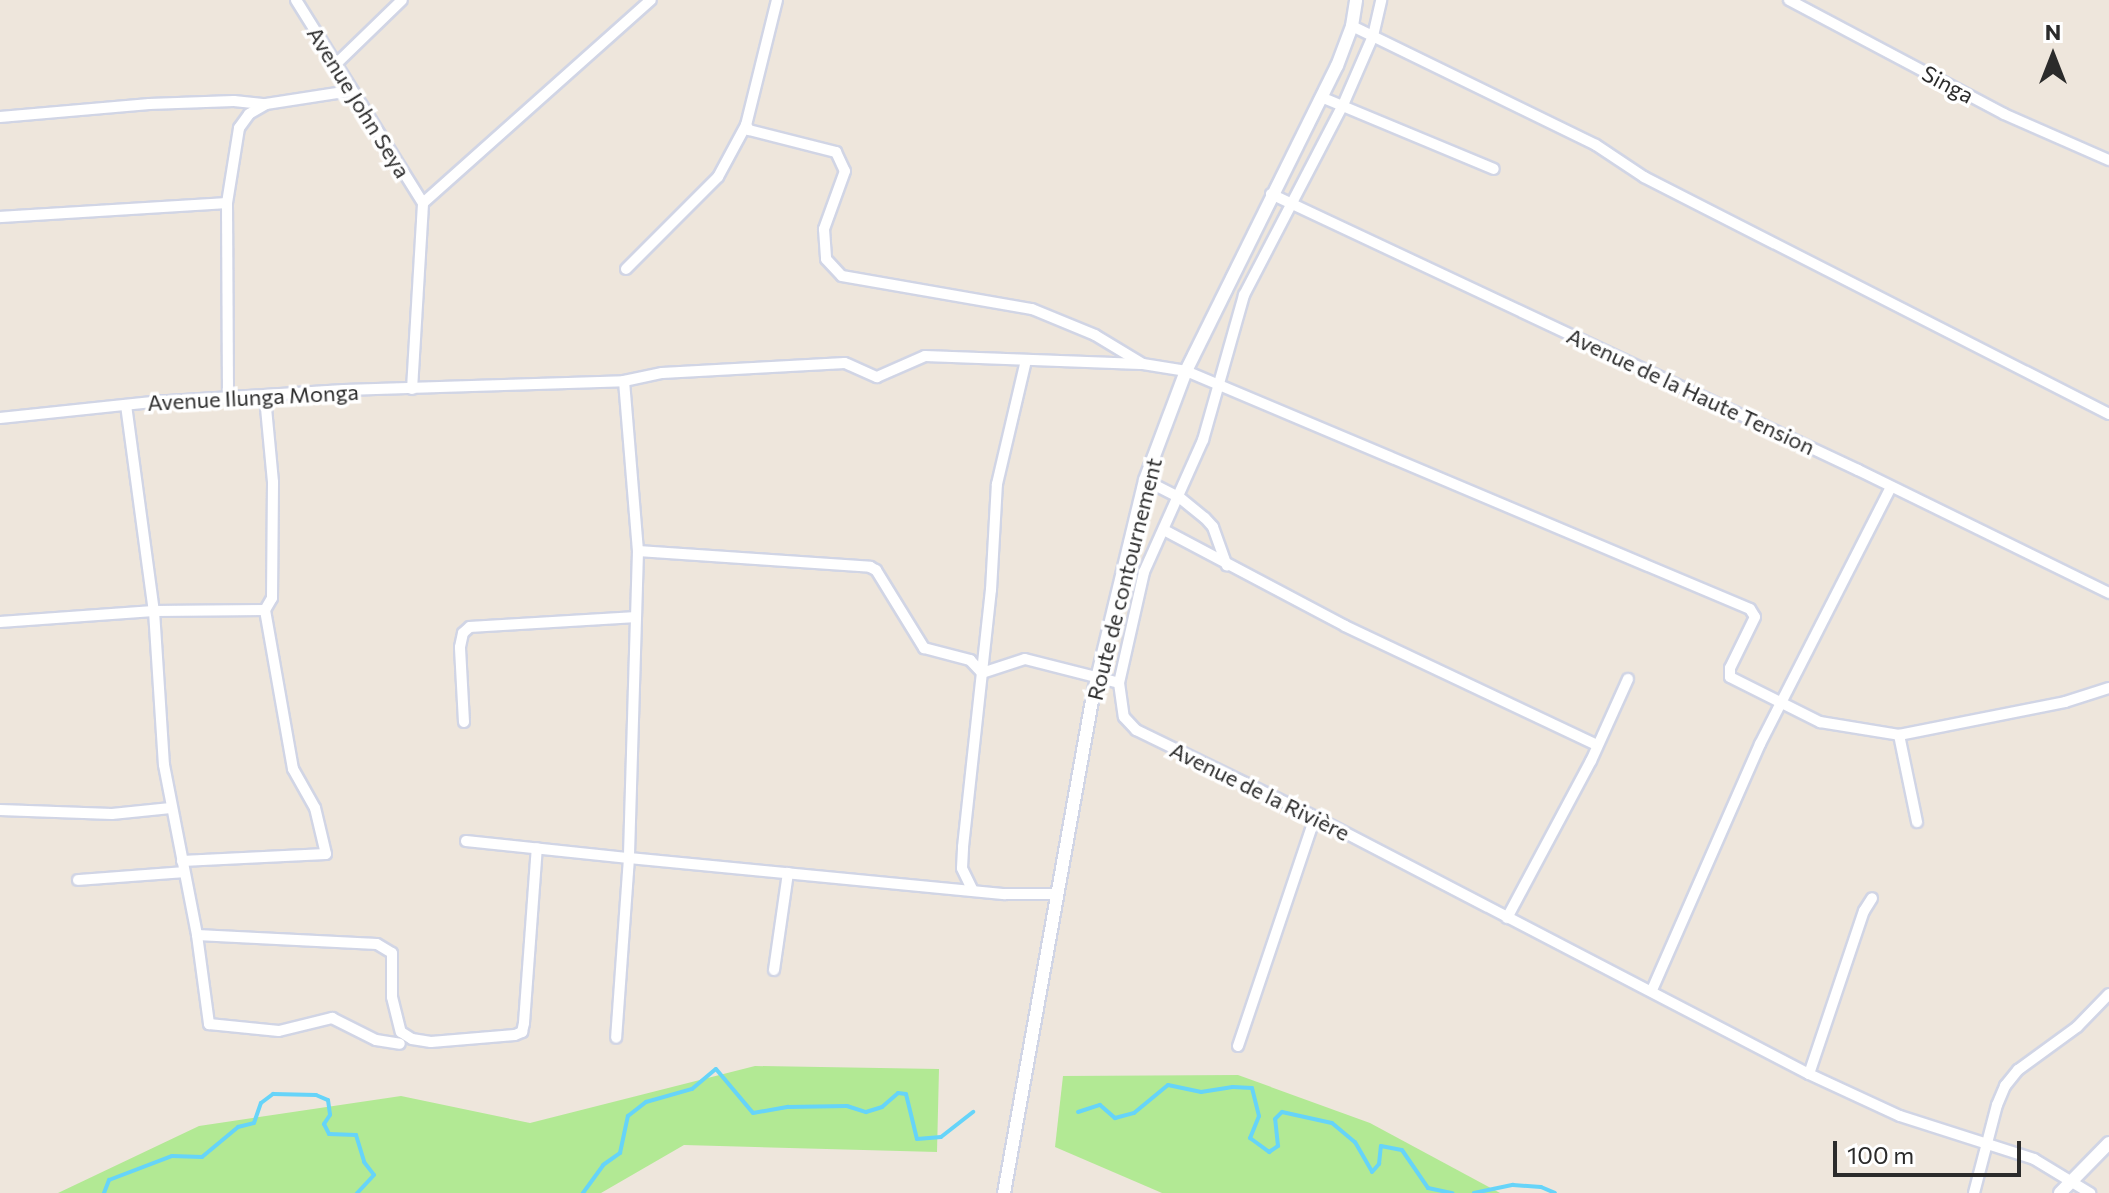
<!DOCTYPE html>
<html>
<head>
<meta charset="utf-8">
<style>
	body { margin:0 }
	#map { position:relative; width:2109px; height:1193px; overflow:hidden; background:#eee6dc; font-family:Commissioner,sans-serif }
	div>[style] { position:absolute }
	.green>* { inset:0; background:#b2e994 }
	.stream>* { height:4px; margin:-2px; padding:0 2px; transform-origin:2px; border-radius:2px; background:#66d4f9 }
	.roads { filter:drop-shadow(2px 0 #d1d5e5) drop-shadow(-2px 0 #d1d5e5) drop-shadow(0 2px #d1d5e5) drop-shadow(0 -2px #d1d5e5) }
	.minor>* { height:10px; margin:-5px; padding:0 5px; transform-origin:5px; border-radius:5px; background:#fff }
	.tertiary>* { height:12px; margin:-6px; padding:0 6px; transform-origin:6px; border-radius:6px; background:#fff }
	span { translate:-50% -50%; white-space:nowrap; text-align:center; line-height:1.15; -webkit-text-stroke:7px #fff; paint-order:stroke }
	.street-label { font-size:22px; color:#2b2b2b }
	.north { position:absolute; left:2013px; top:16px; width:80px; height:80px; -webkit-text-stroke:6px #fff; paint-order:stroke; rotate:0deg; font-size:22px; font-weight:700; line-height:32px; text-align:center; color:#2b2b2b }
	.north::after { content:''; display:block; margin:auto; width:28px; height:36px; background:#2b2b2b; clip-path:polygon(50% 0,100% 100%,50% 72%,0 100%) }
	.scale { position:absolute; left:1833px; top:1141px; width:188px; height:36px; box-sizing:border-box; border:4px solid #2b2b2b; border-top:0; padding-left:10px; font-size:24px; line-height:28px; white-space:nowrap; color:#2b2b2b; -webkit-text-stroke:6px #fff; paint-order:stroke }
</style>
</head>
<body>
<div id="map">
	<div class="green">
		<div style="clip-path:polygon(755px 1066px,939px 1069px,937px 1152px,684px 1145px,601px 1193px,58px 1193px,199px 1126px,401px 1096px,530px 1123px)"></div>
		<div style="clip-path:polygon(1238px 1075px,1370px 1123px,1500px 1193px,1162px 1193px,1055px 1147px,1063px 1076px)"></div>
	</div>
	<div class="stream">
		<div style="left:1078px;top:1112px;width:23px;rotate:-18deg"></div>
		<div style="left:1100px;top:1105px;width:20px;rotate:41deg"></div>
		<div style="left:1115px;top:1118px;width:20px;rotate:-15deg"></div>
		<div style="left:1134px;top:1113px;width:44px;rotate:-39.5deg"></div>
		<div style="left:1168px;top:1085px;width:34px;rotate:12deg"></div>
		<div style="left:1201px;top:1092px;width:32px;rotate:-9deg"></div>
		<div style="left:1233px;top:1087px;width:19px;rotate:3deg"></div>
		<div style="left:1252px;top:1088px;width:29px;rotate:76deg"></div>
		<div style="left:1259px;top:1116px;width:24px;rotate:112deg"></div>
		<div style="left:1250px;top:1138px;width:24px;rotate:36deg"></div>
		<div style="left:1269px;top:1152px;width:11px;rotate:-34deg"></div>
		<div style="left:1278px;top:1146px;width:27px;rotate:-96deg"></div>
		<div style="left:1275px;top:1119px;width:10px;rotate:-45deg"></div>
		<div style="left:1282px;top:1112px;width:51px;rotate:12.4deg"></div>
		<div style="left:1332px;top:1123px;width:30px;rotate:40deg"></div>
		<div style="left:1355px;top:1142px;width:34px;rotate:60deg"></div>
		<div style="left:1372px;top:1172px;width:11px;rotate:-49deg"></div>
		<div style="left:1379px;top:1164px;width:18px;rotate:-84deg"></div>
		<div style="left:1381px;top:1146px;width:21px;rotate:11deg"></div>
		<div style="left:1402px;top:1150px;width:46px;rotate:55.6deg"></div>
		<div style="left:1428px;top:1188px;width:25px;rotate:12deg"></div>
		<div style="left:104px;top:1193px;width:14px;rotate:-69deg"></div>
		<div style="left:109px;top:1180px;width:67px;rotate:-20.9deg"></div>
		<div style="left:172px;top:1156px;width:30px;rotate:2deg"></div>
		<div style="left:202px;top:1157px;width:47px;rotate:-39.8deg"></div>
		<div style="left:238px;top:1127px;width:16px;rotate:-14deg"></div>
		<div style="left:254px;top:1123px;width:21px;rotate:-71deg"></div>
		<div style="left:261px;top:1103px;width:15px;rotate:-37deg"></div>
		<div style="left:273px;top:1094px;width:43px;rotate:1.3deg"></div>
		<div style="left:316px;top:1095px;width:13px;rotate:23deg"></div>
		<div style="left:328px;top:1100px;width:15px;rotate:82deg"></div>
		<div style="left:330px;top:1115px;width:11px;rotate:124deg"></div>
		<div style="left:324px;top:1124px;width:11px;rotate:63deg"></div>
		<div style="left:329px;top:1134px;width:27px;rotate:2deg"></div>
		<div style="left:356px;top:1135px;width:28px;rotate:73deg"></div>
		<div style="left:364px;top:1162px;width:16px;rotate:52deg"></div>
		<div style="left:374px;top:1175px;width:25px;rotate:133deg"></div>
		<div style="left:583px;top:1193px;width:34px;rotate:-54deg"></div>
		<div style="left:603px;top:1165px;width:21px;rotate:-35deg"></div>
		<div style="left:620px;top:1153px;width:38px;rotate:-78deg"></div>
		<div style="left:628px;top:1116px;width:23px;rotate:-38deg"></div>
		<div style="left:646px;top:1102px;width:48px;rotate:-15.8deg"></div>
		<div style="left:692px;top:1089px;width:31px;rotate:-40deg"></div>
		<div style="left:716px;top:1069px;width:57px;rotate:49.9deg"></div>
		<div style="left:753px;top:1113px;width:36px;rotate:-10deg"></div>
		<div style="left:788px;top:1107px;width:59px;rotate:-1deg"></div>
		<div style="left:847px;top:1106px;width:20px;rotate:18deg"></div>
		<div style="left:866px;top:1112px;width:17px;rotate:-17deg"></div>
		<div style="left:882px;top:1107px;width:21px;rotate:-41deg"></div>
		<div style="left:898px;top:1093px;width:8px;rotate:7deg"></div>
		<div style="left:906px;top:1094px;width:46px;rotate:76.3deg"></div>
		<div style="left:917px;top:1139px;width:24px;rotate:-5deg"></div>
		<div style="left:941px;top:1137px;width:41px;rotate:-38deg"></div>
		<div style="left:1474px;top:1193px;width:40px;rotate:-12deg"></div>
		<div style="left:1513px;top:1185px;width:28px;rotate:4deg"></div>
		<div style="left:1541px;top:1187px;width:15px;rotate:23deg"></div>
	</div>
	<div class="roads">
		<div class="minor">
			<div style="left:296px;top:0;width:239px;rotate:58deg"></div>
			<div style="left:777px;top:0;width:129px;rotate:103.9deg"></div>
			<div style="left:746px;top:125px;width:6px;rotate:59deg"></div>
			<div style="left:749px;top:130px;width:90px;rotate:14.2deg"></div>
			<div style="left:836px;top:152px;width:21px;rotate:65deg"></div>
			<div style="left:845px;top:171px;width:62px;rotate:109.9deg"></div>
			<div style="left:824px;top:229px;width:30px;rotate:86deg"></div>
			<div style="left:826px;top:259px;width:23px;rotate:47deg"></div>
			<div style="left:842px;top:276px;width:193px;rotate:9.9deg"></div>
			<div style="left:1032px;top:309px;width:68px;rotate:22.4deg"></div>
			<div style="left:1095px;top:335px;width:56px;rotate:31.1deg"></div>
			<div style="left:1143px;top:364px;width:44px;rotate:9.2deg"></div>
			<div style="left:1186px;top:371px;width:612px;rotate:22.88deg"></div>
			<div style="left:1750px;top:609px;width:9px;rotate:58deg"></div>
			<div style="left:1755px;top:617px;width:57px;rotate:116.1deg"></div>
			<div style="left:1730px;top:668px;width:9px;rotate:90deg"></div>
			<div style="left:1730px;top:677px;width:101px;rotate:26.6deg"></div>
			<div style="left:1820px;top:722px;width:80px;rotate:9.3deg"></div>
			<div style="left:1899px;top:735px;width:169px;rotate:-11.2deg"></div>
			<div style="left:2065px;top:702px;width:46px;rotate:-17.7deg"></div>
			<div style="left:1789px;top:0;width:243px;rotate:27.9deg"></div>
			<div style="left:2004px;top:114px;width:115px;rotate:23.7deg"></div>
			<div style="left:1352px;top:26px;width:271px;rotate:26deg"></div>
			<div style="left:1596px;top:145px;width:58px;rotate:33.7deg"></div>
			<div style="left:1644px;top:177px;width:522px;rotate:27.01deg"></div>
			<div style="left:335px;top:65px;width:93px;rotate:-44.1deg"></div>
			<div style="left:1321px;top:97px;width:187px;rotate:22.6deg"></div>
			<div style="left:0;top:117px;width:150px;rotate:-5deg"></div>
			<div style="left:149px;top:104px;width:85px;rotate:-2deg"></div>
			<div style="left:234px;top:101px;width:31px;rotate:6deg"></div>
			<div style="left:1271px;top:194px;width:649px;rotate:25.18deg"></div>
			<div style="left:1858px;top:470px;width:280px;rotate:26.1deg"></div>
			<div style="left:227px;top:203px;width:195px;rotate:89.7deg"></div>
			<div style="left:423px;top:203px;width:305px;rotate:-41.7deg"></div>
			<div style="left:0;top:217px;width:227px;rotate:-3.5deg"></div>
			<div style="left:227px;top:203px;width:76px;rotate:-80.9deg"></div>
			<div style="left:239px;top:128px;width:17px;rotate:-54deg"></div>
			<div style="left:249px;top:114px;width:20px;rotate:-30deg"></div>
			<div style="left:266px;top:104px;width:85px;rotate:-8.8deg"></div>
			<div style="left:626px;top:269px;width:130px;rotate:-45deg"></div>
			<div style="left:718px;top:177px;width:59px;rotate:-61.7deg"></div>
			<div style="left:624px;top:381px;width:171px;rotate:85.3deg"></div>
			<div style="left:638px;top:551px;width:233px;rotate:3.9deg"></div>
			<div style="left:870px;top:567px;width:7px;rotate:27deg"></div>
			<div style="left:876px;top:570px;width:92px;rotate:58.4deg"></div>
			<div style="left:924px;top:648px;width:48px;rotate:14.6deg"></div>
			<div style="left:970px;top:660px;width:18px;rotate:47deg"></div>
			<div style="left:982px;top:673px;width:45px;rotate:-18deg"></div>
			<div style="left:1025px;top:659px;width:97px;rotate:14.3deg"></div>
			<div style="left:1119px;top:683px;width:34px;rotate:82deg"></div>
			<div style="left:1124px;top:717px;width:18px;rotate:47deg"></div>
			<div style="left:1136px;top:730px;width:199px;rotate:25.9deg"></div>
			<div style="left:1315px;top:817px;width:557px;rotate:27.49deg"></div>
			<div style="left:1809px;top:1074px;width:100px;rotate:24.8deg"></div>
			<div style="left:1900px;top:1116px;width:141px;rotate:17.8deg"></div>
			<div style="left:2034px;top:1159px;width:66px;rotate:31.3deg"></div>
			<div style="left:412px;top:389px;width:186px;rotate:-86.6deg"></div>
			<div style="left:126px;top:405px;width:208px;rotate:82.3deg"></div>
			<div style="left:154px;top:611px;width:154px;rotate:86.3deg"></div>
			<div style="left:164px;top:765px;width:173px;rotate:79deg"></div>
			<div style="left:197px;top:935px;width:90px;rotate:82.3deg"></div>
			<div style="left:209px;top:1024px;width:70px;rotate:5.7deg"></div>
			<div style="left:279px;top:1031px;width:55px;rotate:-13.8deg"></div>
			<div style="left:332px;top:1018px;width:49px;rotate:26.6deg"></div>
			<div style="left:376px;top:1040px;width:24px;rotate:9deg"></div>
			<div style="left:0;top:418px;width:153px;rotate:-6deg"></div>
			<div style="left:152px;top:402px;width:192px;rotate:-3.6deg"></div>
			<div style="left:344px;top:390px;width:280px;rotate:-1.8deg"></div>
			<div style="left:624px;top:381px;width:39px;rotate:-12deg"></div>
			<div style="left:662px;top:373px;width:183px;rotate:-3.1deg"></div>
			<div style="left:845px;top:363px;width:35px;rotate:24deg"></div>
			<div style="left:877px;top:377px;width:52px;rotate:-23.6deg"></div>
			<div style="left:925px;top:356px;width:216px;rotate:2.1deg"></div>
			<div style="left:1145px;top:480px;width:38px;rotate:27deg"></div>
			<div style="left:1179px;top:497px;width:33px;rotate:39deg"></div>
			<div style="left:1205px;top:518px;width:12px;rotate:48deg"></div>
			<div style="left:1213px;top:527px;width:41px;rotate:70.3deg"></div>
			<div style="left:1164px;top:530px;width:205px;rotate:27.9deg"></div>
			<div style="left:1345px;top:626px;width:279px;rotate:25.3deg"></div>
			<div style="left:638px;top:551px;width:307px;rotate:91.7deg"></div>
			<div style="left:629px;top:858px;width:378px;rotate:5.5deg"></div>
			<div style="left:1005px;top:894px;width:50px"></div>
			<div style="left:0;top:622px;width:154px;rotate:-4.1deg"></div>
			<div style="left:154px;top:611px;width:111px;rotate:-0.5deg"></div>
			<div style="left:265px;top:610px;width:14px;rotate:-60deg"></div>
			<div style="left:272px;top:598px;width:116px;rotate:-89.5deg"></div>
			<div style="left:273px;top:482px;width:85px;rotate:-95.4deg"></div>
			<div style="left:1119px;top:683px;width:114px;rotate:-77.3deg"></div>
			<div style="left:1144px;top:572px;width:145px;rotate:-65.9deg"></div>
			<div style="left:1203px;top:440px;width:151px;rotate:-74.2deg"></div>
			<div style="left:1244px;top:295px;width:214px;rotate:-62.5deg"></div>
			<div style="left:1343px;top:105px;width:75px;rotate:-66.5deg"></div>
			<div style="left:1373px;top:36px;width:37px;rotate:-77deg"></div>
			<div style="left:464px;top:722px;width:75px;rotate:-93.1deg"></div>
			<div style="left:460px;top:647px;width:14px;rotate:-78deg"></div>
			<div style="left:463px;top:633px;width:9px;rotate:-41deg"></div>
			<div style="left:470px;top:627px;width:166px;rotate:-3.4deg"></div>
			<div style="left:1899px;top:735px;width:89px;rotate:78.3deg"></div>
			<div style="left:0;top:810px;width:112px;rotate:2deg"></div>
			<div style="left:112px;top:814px;width:59px;rotate:-5.8deg"></div>
			<div style="left:466px;top:841px;width:164px;rotate:6deg"></div>
			<div style="left:629px;top:858px;width:180px;rotate:94.1deg"></div>
			<div style="left:182px;top:861px;width:144px;rotate:-2.8deg"></div>
			<div style="left:326px;top:854px;width:47px;rotate:-103.4deg"></div>
			<div style="left:315px;top:808px;width:45px;rotate:-119.4deg"></div>
			<div style="left:293px;top:769px;width:161px;rotate:-100deg"></div>
			<div style="left:78px;top:880px;width:106px;rotate:-4.3deg"></div>
			<div style="left:973px;top:891px;width:25px;rotate:-116deg"></div>
			<div style="left:962px;top:868px;width:21px;rotate:-87deg"></div>
			<div style="left:963px;top:847px;width:259px;rotate:-83.8deg"></div>
			<div style="left:991px;top:590px;width:106px;rotate:-86.8deg"></div>
			<div style="left:997px;top:484px;width:127px;rotate:-76.8deg"></div>
			<div style="left:1507px;top:918px;width:178px;rotate:-61.9deg"></div>
			<div style="left:1591px;top:761px;width:90px;rotate:-65.7deg"></div>
			<div style="left:197px;top:935px;width:180px;rotate:2.9deg"></div>
			<div style="left:377px;top:944px;width:17px;rotate:31deg"></div>
			<div style="left:392px;top:953px;width:44px;rotate:90deg"></div>
			<div style="left:392px;top:997px;width:36px;rotate:76deg"></div>
			<div style="left:401px;top:1032px;width:13px;rotate:32deg"></div>
			<div style="left:412px;top:1039px;width:19px;rotate:9deg"></div>
			<div style="left:431px;top:1042px;width:84px;rotate:-4.8deg"></div>
			<div style="left:515px;top:1035px;width:8px;rotate:-23deg"></div>
			<div style="left:522px;top:1032px;width:9px;rotate:-77deg"></div>
			<div style="left:524px;top:1023px;width:175px;rotate:-85.8deg"></div>
			<div style="left:774px;top:970px;width:98px;rotate:-81.8deg"></div>
			<div style="left:1652px;top:990px;width:269px;rotate:-66.3deg"></div>
			<div style="left:1760px;top:744px;width:288px;rotate:-63deg"></div>
			<div style="left:1238px;top:1046px;width:242px;rotate:-71.4deg"></div>
			<div style="left:1809px;top:1074px;width:172px;rotate:-71.4deg"></div>
			<div style="left:1864px;top:911px;width:15px;rotate:-58deg"></div>
			<div style="left:1974px;top:1193px;width:91px;rotate:-75.4deg"></div>
			<div style="left:1997px;top:1105px;width:21px;rotate:-67deg"></div>
			<div style="left:2005px;top:1086px;width:21px;rotate:-51deg"></div>
			<div style="left:2018px;top:1070px;width:73px;rotate:-36.1deg"></div>
			<div style="left:2077px;top:1027px;width:46px;rotate:-45.9deg"></div>
		</div>
		<div class="tertiary">
			<div style="left:1004px;top:1193px;width:506px;rotate:-79.87deg"></div>
			<div style="left:1093px;top:695px;width:221px;rotate:-76.4deg"></div>
			<div style="left:1145px;top:480px;width:116px;rotate:-69.4deg"></div>
			<div style="left:1186px;top:371px;width:340px;rotate:-63.7deg"></div>
			<div style="left:1337px;top:66px;width:43px;rotate:-69.4deg"></div>
			<div style="left:1352px;top:26px;width:26px;rotate:-81deg"></div>
			<div style="left:2060px;top:1193px;width:70px;rotate:-45.6deg"></div>
		</div>
	</div>
	<div class="street-label">
		<span style="left:1948px;top:84px;rotate:28deg">Singa</span>
		<span style="left:359px;top:102px;rotate:58deg">Avenue John Seya</span>
		<span style="left:1691px;top:391px;rotate:25deg">Avenue de la Haute Tension</span>
		<span style="left:253px;top:397px;rotate:-3deg">Avenue Ilunga Monga</span>
		<span style="left:1124px;top:579px;rotate:-76deg">Route de contournement</span>
		<span style="left:1260px;top:791px;rotate:26deg">Avenue de la Rivière</span>
	</div>
	<div class="north">N</div>
	<div class="scale">100 m</div>
</div>
</body>
</html>
